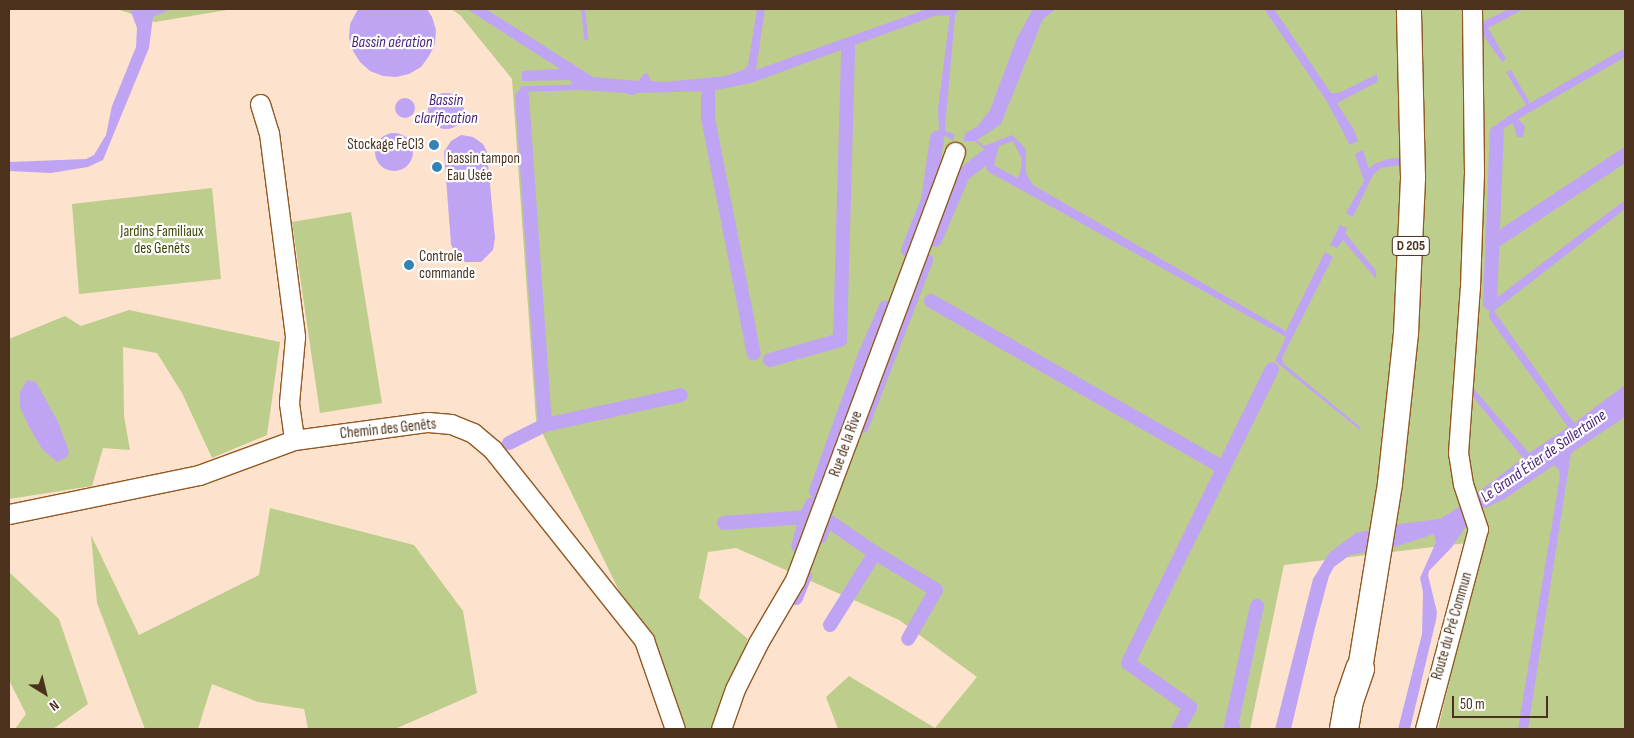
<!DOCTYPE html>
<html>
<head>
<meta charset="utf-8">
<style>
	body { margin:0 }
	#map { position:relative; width:1634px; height:738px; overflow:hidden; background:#fde2cd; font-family:"Sofia Sans Condensed",sans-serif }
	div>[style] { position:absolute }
	.green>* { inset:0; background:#bdcd8b }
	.water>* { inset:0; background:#c0a4f4 }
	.round { border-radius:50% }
	.stream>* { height:4px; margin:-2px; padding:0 2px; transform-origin:2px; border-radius:2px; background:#c0a4f4 }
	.canal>* { height:14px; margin:-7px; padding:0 7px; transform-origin:7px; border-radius:7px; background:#c0a4f4 }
	.roads { filter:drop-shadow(1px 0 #925822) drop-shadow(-1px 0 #925822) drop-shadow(0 1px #925822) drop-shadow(0 -1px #925822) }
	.minor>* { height:19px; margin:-9.5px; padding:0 9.5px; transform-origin:9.5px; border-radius:9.5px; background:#fff }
	.major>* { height:24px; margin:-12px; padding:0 12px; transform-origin:12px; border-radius:12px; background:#fff }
	.highway>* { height:28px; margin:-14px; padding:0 14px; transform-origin:14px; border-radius:14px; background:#fff }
	.dots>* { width:14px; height:14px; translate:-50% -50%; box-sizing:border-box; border:2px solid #fff; border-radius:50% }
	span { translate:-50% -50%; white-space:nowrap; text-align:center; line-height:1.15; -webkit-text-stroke:4.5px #fff; paint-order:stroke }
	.shield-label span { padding:1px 4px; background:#fff; border:1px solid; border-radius:4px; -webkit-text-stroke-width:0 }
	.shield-label { font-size:14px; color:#4c321c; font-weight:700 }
	.poi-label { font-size:15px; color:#4c321c }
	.right { translate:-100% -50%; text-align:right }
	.left { translate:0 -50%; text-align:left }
	.park-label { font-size:15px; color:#3b4601 }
	.street-label { font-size:15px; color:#4c321c }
	.water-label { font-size:16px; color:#481e79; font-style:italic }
	.frame { position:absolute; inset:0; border:10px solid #4c321c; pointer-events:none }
	.north { position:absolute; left:20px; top:668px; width:50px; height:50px; -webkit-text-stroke:4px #fff; paint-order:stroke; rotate:144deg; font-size:14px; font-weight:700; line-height:20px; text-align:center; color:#4c321c }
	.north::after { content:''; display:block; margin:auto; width:18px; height:22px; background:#4c321c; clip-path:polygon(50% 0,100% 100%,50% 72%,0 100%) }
	.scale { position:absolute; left:1452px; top:696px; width:96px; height:22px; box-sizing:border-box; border:2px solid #4c321c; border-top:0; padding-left:6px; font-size:15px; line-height:18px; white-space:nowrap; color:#4c321c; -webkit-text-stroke:4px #fff; paint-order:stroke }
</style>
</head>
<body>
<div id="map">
	<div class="green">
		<div style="clip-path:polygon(117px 9px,233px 9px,155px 22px)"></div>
		<div style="clip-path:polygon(451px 9px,1625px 9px,1625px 729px,1438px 729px,1483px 541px,1284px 565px,1250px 729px,838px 729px,826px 697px,849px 676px,935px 728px,977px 677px,899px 620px,736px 548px,708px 552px,699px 598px,748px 639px,714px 729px,682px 729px,646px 625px,625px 603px,536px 420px,512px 79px,460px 15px)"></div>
		<div style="clip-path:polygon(212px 188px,221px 279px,79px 294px,72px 204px)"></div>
		<div style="clip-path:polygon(351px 212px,382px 403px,320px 413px,292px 222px)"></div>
		<div style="clip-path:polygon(129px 310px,280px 342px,267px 435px,212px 458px,182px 393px,157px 353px,123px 347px,124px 416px,130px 450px,103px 448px,92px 486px,9px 499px,9px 339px,65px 316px,81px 326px)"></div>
		<div style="clip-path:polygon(270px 508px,414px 545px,463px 611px,477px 693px,395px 729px,305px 729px,308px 728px,304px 709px,258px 702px,212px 684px,198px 729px,145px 729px,97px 603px,91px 535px,139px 635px,259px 575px)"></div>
		<div style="clip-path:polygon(9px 572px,59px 619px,88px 704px,53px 729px,15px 729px,26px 714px,9px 680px)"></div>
	</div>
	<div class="water">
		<div style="clip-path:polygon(130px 9px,172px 9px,153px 17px,149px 48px,103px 160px,88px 167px,51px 173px,9px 171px,9px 162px,86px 159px,94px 155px,106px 135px,112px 106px,136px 47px,137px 28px)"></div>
		<div style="clip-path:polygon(358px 9px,427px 9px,432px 17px,436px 30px,435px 44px,429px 56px,421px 67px,409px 74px,396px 77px,383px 76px,370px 71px,360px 62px,353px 51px,349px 38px,350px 24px)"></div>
		<div style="clip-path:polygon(467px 9px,486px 9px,593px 77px,638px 81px,644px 74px,647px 73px,651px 81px,664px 82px,726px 76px,745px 69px,748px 65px,757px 9px,765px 9px,756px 70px,927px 9px,962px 9px,956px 12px,955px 16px,945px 128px,945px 131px,954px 134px,954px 141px,939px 133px,938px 108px,950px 15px,934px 16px,751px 83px,712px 91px,637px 93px,632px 95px,625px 93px,581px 90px,520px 92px,520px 87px,524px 86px,569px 85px,572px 83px,570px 80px,522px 81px,522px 71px,560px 69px)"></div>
		<div style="clip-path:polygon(evenodd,1033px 9px,1056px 9px,1043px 19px,1001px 124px,977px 140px,984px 146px,1012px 135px,1026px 149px,1026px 173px,1033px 185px,1286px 331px,1325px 252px,1333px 257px,1282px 358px,1284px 364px,1360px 427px,1360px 430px,1275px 361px,1286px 337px,987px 171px,984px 149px,975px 141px,964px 141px,965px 133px,977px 127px,990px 110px,1017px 38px,1033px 9px,1013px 141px,1022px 159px,1020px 174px,1017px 178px,994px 165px,999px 146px,1013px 141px)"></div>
		<div style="clip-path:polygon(1264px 9px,1274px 9px,1331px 93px,1339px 93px,1377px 74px,1377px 82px,1337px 103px,1354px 130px,1358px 141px,1350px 145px,1326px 100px)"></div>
		<div style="clip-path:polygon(1509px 9px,1524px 9px,1488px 28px,1506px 59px,1502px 62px,1476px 25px)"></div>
		<div style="clip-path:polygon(1625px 48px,1625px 57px,1518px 119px,1525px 126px,1523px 137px,1517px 137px,1513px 123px,1497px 132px,1498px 123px,1526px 105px,1506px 72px,1511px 70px,1530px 103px)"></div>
		<div class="round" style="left:428px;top:93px;width:36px;height:36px"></div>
		<div class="round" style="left:395px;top:98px;width:20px;height:20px"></div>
		<div class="round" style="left:375px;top:133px;width:38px;height:38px"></div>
		<div style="clip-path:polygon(461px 135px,473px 137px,483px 144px,487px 152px,495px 238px,493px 250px,481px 262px,465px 262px,454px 252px,451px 244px,444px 152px,451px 141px)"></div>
		<div style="clip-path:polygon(1363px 150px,1369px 169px,1374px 164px,1388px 159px,1400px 158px,1400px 165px,1381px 168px,1373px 175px,1353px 217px,1346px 213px,1364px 181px,1355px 154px)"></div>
		<div style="clip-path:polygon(1625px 200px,1625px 209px,1494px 311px,1574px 423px,1625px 385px,1625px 417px,1571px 453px,1528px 729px,1530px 729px,1518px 729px,1560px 476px,1559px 470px,1554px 465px,1506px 498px,1488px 507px,1478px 509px,1452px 547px,1429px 571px,1428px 575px,1437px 612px,1436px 620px,1410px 729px,1398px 729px,1422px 634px,1423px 592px,1420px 578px,1436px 542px,1434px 534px,1395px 547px,1350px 555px,1334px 567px,1329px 576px,1315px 628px,1291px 729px,1275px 729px,1313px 579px,1329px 553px,1356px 533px,1399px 524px,1440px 519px,1456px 509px,1523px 458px,1468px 391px,1468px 382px,1529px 453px,1568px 427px,1489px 318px,1490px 303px)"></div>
		<div style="clip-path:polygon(1340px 225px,1347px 228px,1345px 233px,1376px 271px,1376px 279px,1343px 240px,1337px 248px,1330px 245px)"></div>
		<div style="clip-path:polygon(27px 380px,36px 382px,58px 422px,69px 451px,67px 457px,57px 462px,42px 449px,28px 425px,20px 407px,20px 392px)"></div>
	</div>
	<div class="stream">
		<div style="left:583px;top:9px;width:30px;rotate:84deg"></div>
	</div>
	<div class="canal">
		<div style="left:708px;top:91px;width:27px;rotate:90deg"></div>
		<div style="left:708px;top:118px;width:240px;rotate:79deg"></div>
		<div style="left:935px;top:240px;width:71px;rotate:-66.7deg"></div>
		<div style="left:963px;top:175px;width:28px;rotate:-39deg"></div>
		<div style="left:1492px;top:243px;width:159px;rotate:-33.5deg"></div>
		<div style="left:908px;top:250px;width:54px;rotate:-68.2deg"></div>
		<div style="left:928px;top:200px;width:63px;rotate:-81.7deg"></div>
		<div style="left:931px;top:301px;width:337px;rotate:29.7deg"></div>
		<div style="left:1490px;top:303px;width:171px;rotate:-87.7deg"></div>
		<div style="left:770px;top:360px;width:73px;rotate:-15.9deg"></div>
		<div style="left:840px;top:340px;width:293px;rotate:-88.4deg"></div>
		<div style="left:545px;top:425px;width:139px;rotate:-12.4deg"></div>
		<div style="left:862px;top:426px;width:178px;rotate:-68.9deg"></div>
		<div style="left:509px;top:443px;width:40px;rotate:-26.6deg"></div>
		<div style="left:545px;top:425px;width:329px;rotate:-94deg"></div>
		<div style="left:816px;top:491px;width:145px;rotate:-70.2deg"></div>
		<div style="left:865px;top:355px;width:52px;rotate:-66.4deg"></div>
		<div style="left:806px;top:517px;width:14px;rotate:-65deg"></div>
		<div style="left:724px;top:523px;width:82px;rotate:-4.2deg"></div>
		<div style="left:806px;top:517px;width:30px;rotate:105deg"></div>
		<div style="left:820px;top:537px;width:18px;rotate:-68deg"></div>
		<div style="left:827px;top:520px;width:58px;rotate:34.5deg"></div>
		<div style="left:796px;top:598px;width:24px;rotate:-68deg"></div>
		<div style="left:830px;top:625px;width:85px;rotate:-58deg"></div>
		<div style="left:875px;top:553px;width:71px;rotate:31.2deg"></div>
		<div style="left:936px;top:590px;width:56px;rotate:119.7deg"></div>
		<div style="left:1178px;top:729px;width:25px;rotate:-61deg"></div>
		<div style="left:1190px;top:707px;width:76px;rotate:-144.6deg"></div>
		<div style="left:1128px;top:663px;width:327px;rotate:-63.9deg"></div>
		<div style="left:1234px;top:729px;width:4px;rotate:-135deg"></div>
		<div style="left:1231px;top:726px;width:123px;rotate:-77.8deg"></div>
	</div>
	<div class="roads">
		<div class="minor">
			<div style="left:260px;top:104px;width:30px;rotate:73deg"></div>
			<div style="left:269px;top:133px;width:206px;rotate:82.7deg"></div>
			<div style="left:295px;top:337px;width:66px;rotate:95.2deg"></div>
			<div style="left:289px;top:403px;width:37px;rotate:82deg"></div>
			<div style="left:9px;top:514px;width:194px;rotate:-11.6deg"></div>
			<div style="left:199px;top:475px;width:101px;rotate:-20.2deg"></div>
			<div style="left:294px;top:440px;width:135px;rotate:-7.7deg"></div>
			<div style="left:428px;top:422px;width:23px;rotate:5deg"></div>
			<div style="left:451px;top:424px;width:24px;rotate:22deg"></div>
			<div style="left:473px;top:433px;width:26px;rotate:40deg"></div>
			<div style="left:493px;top:450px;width:243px;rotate:51.5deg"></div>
			<div style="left:644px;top:640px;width:94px;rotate:70.8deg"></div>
			<div style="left:721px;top:729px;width:42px;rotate:-70.7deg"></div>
			<div style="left:735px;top:689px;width:51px;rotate:-63.4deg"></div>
			<div style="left:758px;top:643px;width:73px;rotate:-59.6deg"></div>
			<div style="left:795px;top:580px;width:457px;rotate:-69.5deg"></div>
			<div style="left:1425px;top:729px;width:207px;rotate:-75.2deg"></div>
			<div style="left:1478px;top:529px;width:47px;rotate:-108.4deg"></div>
			<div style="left:1463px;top:484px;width:31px;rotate:-99deg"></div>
			<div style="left:1458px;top:453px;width:166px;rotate:-85.9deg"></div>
			<div style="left:1470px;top:287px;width:114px;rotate:-88deg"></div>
			<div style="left:1474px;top:173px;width:164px;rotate:-90.7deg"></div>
		</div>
		<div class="major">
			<div style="left:1360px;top:669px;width:188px;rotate:-80.8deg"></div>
			<div style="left:1390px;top:483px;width:151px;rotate:-83.9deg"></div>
			<div style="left:1406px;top:333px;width:156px;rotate:-87.4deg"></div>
			<div style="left:1413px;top:177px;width:168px;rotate:-91.4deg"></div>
		</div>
		<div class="highway">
			<div style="left:1344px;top:729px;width:28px;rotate:-80deg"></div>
			<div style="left:1349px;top:701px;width:34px;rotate:-71deg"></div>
		</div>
	</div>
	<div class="dots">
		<div style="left:434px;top:145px;background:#3383b5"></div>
		<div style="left:437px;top:167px;background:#3383b5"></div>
		<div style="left:409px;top:265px;background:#3383b5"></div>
	</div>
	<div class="shield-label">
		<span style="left:1411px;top:246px">D 205</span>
	</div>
	<div class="poi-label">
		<span class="right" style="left:424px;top:145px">Stockage FeCl3</span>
		<span class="left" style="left:447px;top:167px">bassin tampon<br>Eau Usée</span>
		<span class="left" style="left:419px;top:265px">Controle<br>commande</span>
	</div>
	<div class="park-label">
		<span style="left:162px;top:240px">Jardins Familiaux<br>des Genêts</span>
	</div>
	<div class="street-label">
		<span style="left:388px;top:429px;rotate:-6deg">Chemin des Genêts</span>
		<span style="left:846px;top:444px;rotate:-70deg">Rue de la Rive</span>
		<span style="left:1452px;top:626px;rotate:-74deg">Route du Pré Commun</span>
	</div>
	<div class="water-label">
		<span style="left:392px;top:43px">Bassin aération</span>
		<span style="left:446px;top:110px">Bassin<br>clarification</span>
		<span style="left:1544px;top:457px;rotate:-35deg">Le Grand Étier de Sallertaine</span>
	</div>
	<div class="frame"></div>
	<div class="north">N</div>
	<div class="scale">50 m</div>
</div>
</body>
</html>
